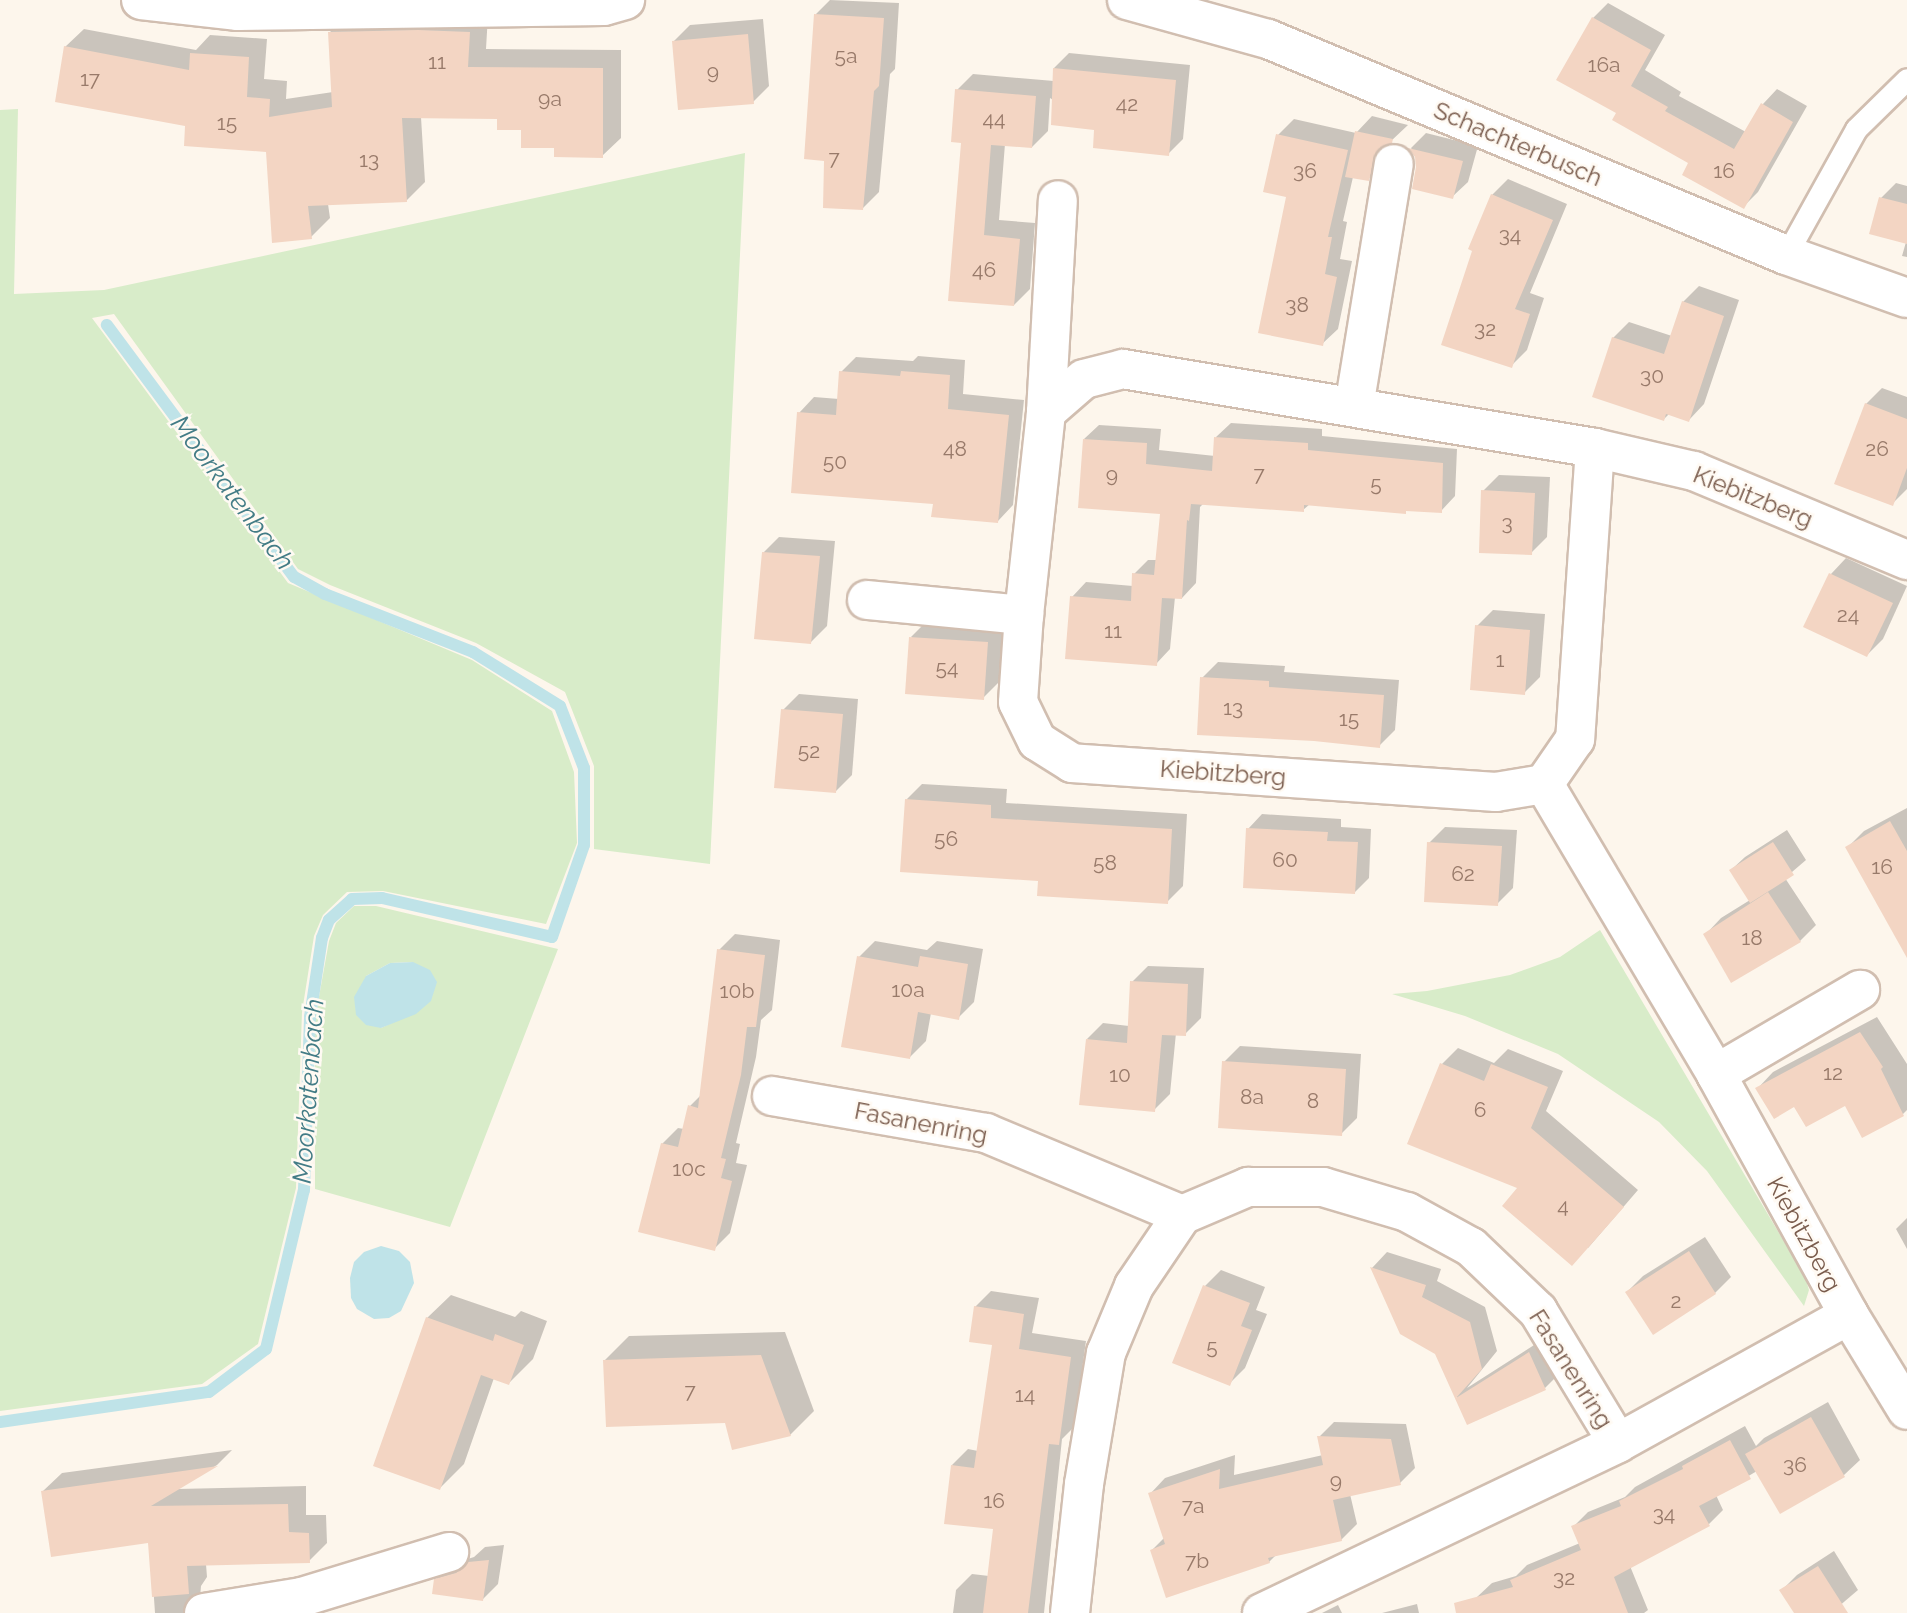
<!DOCTYPE html>
<html>
<head>
<meta charset="utf-8">
<style>
	body { margin:0 }
	#map { position:relative; width:1907px; height:1613px; overflow:hidden; background:#fdf6ec; font-family:Raleway,sans-serif }
	div>[style] { position:absolute }
	.green>* { inset:0; background:#d8ecc9 }
	.water>* { inset:0; background:#bfe3e8 }
	.shadow>* { inset:0; background:#0003 }
	.stream>* { height:12px; margin:-6px; padding:0 6px; transform-origin:6px; border-radius:6px; background:#bfe3e8 }
	.building>* { inset:0; background:#f3d5c3 }
	.roads { filter:drop-shadow(2px 0 #d1beb0) drop-shadow(-2px 0 #d1beb0) drop-shadow(0 2px #d1beb0) drop-shadow(0 -2px #d1beb0) }
	.service>* { height:21px; margin:-10.5px; padding:0 10.5px; transform-origin:10.5px; border-radius:10.5px; background:#fff }
	.minor>* { height:38px; margin:-19px; padding:0 19px; transform-origin:19px; border-radius:19px; background:#fff }
	span { translate:-50% -50%; white-space:nowrap; text-align:center; line-height:1.15; -webkit-text-stroke:5px #fffaf3; paint-order:stroke }
	.number-label { font-size:21px; color:#987a6a }
	.number-label span { -webkit-text-stroke-width:0 }
	.street-label { font-size:24px; color:#7a5c4d }
	.water-label { font-size:26px; color:#437c86; font-style:italic }
</style>
</head>
<body>
<div id="map">
	<div class="green">
		<div style="clip-path:polygon(18px 109px,14px 294px,104px 290px,745px 153px,710px 864px,594px 849px,594px 766px,565px 692px,476px 643px,330px 585px,298px 569px,114px 314px,92px 318px,288px 583px,472px 660px,552px 711px,574px 772px,577px 843px,546px 924px,383px 891px,347px 892px,323px 915px,314px 936px,302px 1012px,296px 1188px,258px 1344px,202px 1384px,0 1411px,0 110px)"></div>
		<div style="clip-path:polygon(evenodd,354px 906px,376px 906px,558px 949px,450px 1227px,315px 1189px,315px 1019px,329px 941px,336px 923px,354px 906px,413px 962px,394px 1022px,381px 1028px,366px 976px,390px 963px,413px 962px)"></div>
		<div style="clip-path:polygon(1600px 930px,1805px 1277px,1809px 1290px,1804px 1306px,1707px 1171px,1659px 1122px,1558px 1054px,1465px 1016px,1392px 994px,1427px 991px,1510px 975px,1560px 957px)"></div>
	</div>
	<div class="water">
		<div style="clip-path:polygon(413px 962px,430px 970px,437px 982px,431px 1001px,416px 1014px,381px 1028px,366px 1025px,356px 1015px,354px 997px,366px 976px,390px 963px)"></div>
		<div style="clip-path:polygon(381px 1246px,399px 1251px,410px 1262px,414px 1283px,401px 1311px,389px 1318px,374px 1319px,357px 1309px,351px 1298px,350px 1278px,354px 1262px,364px 1252px)"></div>
	</div>
	<div class="shadow">
		<div style="clip-path:polygon(830px 0,899px 3px,895px 69px,890px 74px,879px 192px,863px 208px,825px 159px,816px 14px)"></div>
		<div style="clip-path:polygon(1608px 3px,1665px 35px,1645px 70px,1681px 92px,1679px 96px,1746px 132px,1763px 104px,1777px 89px,1807px 106px,1758px 192px,1743px 207px,1690px 162px,1618px 113px,1593px 18px)"></div>
		<div style="clip-path:polygon(349px 14px,488px 15px,486px 49px,621px 50px,621px 138px,602px 156px,498px 117px,421px 117px,425px 182px,406px 201px,328px 204px,330px 218px,311px 237px,267px 150px,187px 125px,65px 47px,84px 29px,196px 50px,210px 35px,267px 39px,264px 79px,287px 81px,286px 99px,333px 92px,330px 32px)"></div>
		<div style="clip-path:polygon(763px 19px,769px 86px,753px 102px,674px 41px,690px 25px)"></div>
		<div style="clip-path:polygon(1069px 53px,1190px 65px,1183px 139px,1168px 154px,1096px 128px,1050px 98px,1048px 131px,1032px 147px,1005px 144px,999px 220px,1035px 223px,1030px 289px,1014px 305px,949px 299px,963px 141px,957px 90px,973px 74px,1054px 81px,1054px 68px)"></div>
		<div style="clip-path:polygon(1372px 116px,1408px 125px,1390px 142px,1384px 163px,1368px 179px,1353px 177px,1343px 221px,1347px 222px,1340px 259px,1352px 261px,1338px 329px,1322px 344px,1288px 196px,1278px 135px,1294px 119px,1356px 133px)"></div>
		<div style="clip-path:polygon(1426px 133px,1478px 146px,1468px 182px,1452px 197px,1417px 167px,1416px 156px,1411px 148px)"></div>
		<div style="clip-path:polygon(1508px 179px,1567px 204px,1530px 293px,1544px 298px,1527px 350px,1511px 366px,1492px 195px)"></div>
		<div style="clip-path:polygon(1896px 183px,1907px 186px,1907px 257px,1902px 256px,1906px 242px,1881px 198px)"></div>
		<div style="clip-path:polygon(1699px 286px,1739px 300px,1704px 404px,1689px 420px,1670px 413px,1664px 419px,1613px 338px,1629px 322px,1672px 336px,1683px 302px)"></div>
		<div style="clip-path:polygon(918px 356px,965px 360px,963px 394px,1024px 400px,1013px 505px,998px 521px,934px 502px,799px 413px,814px 397px,839px 399px,841px 372px,856px 357px,913px 361px)"></div>
		<div style="clip-path:polygon(1882px 388px,1907px 397px,1907px 489px,1892px 504px,1866px 404px)"></div>
		<div style="clip-path:polygon(1231px 423px,1322px 429px,1322px 436px,1457px 449px,1455px 496px,1441px 511px,1408px 509px,1405px 512px,1310px 504px,1303px 510px,1204px 503px,1200px 507px,1196px 583px,1182px 598px,1175px 597px,1170px 649px,1156px 664px,1072px 597px,1086px 582px,1133px 586px,1134px 574px,1148px 560px,1157px 560px,1162px 513px,1084px 439px,1099px 425px,1161px 429px,1159px 450px,1215px 456px,1216px 437px)"></div>
		<div style="clip-path:polygon(1499px 475px,1550px 477px,1547px 537px,1531px 553px,1483px 491px)"></div>
		<div style="clip-path:polygon(779px 537px,835px 541px,827px 626px,811px 642px,763px 553px)"></div>
		<div style="clip-path:polygon(1846px 558px,1907px 586px,1883px 639px,1867px 655px,1806px 626px,1831px 574px)"></div>
		<div style="clip-path:polygon(1493px 610px,1545px 614px,1540px 677px,1524px 693px,1477px 626px)"></div>
		<div style="clip-path:polygon(927px 621px,1003px 627px,999px 682px,983px 698px,911px 637px)"></div>
		<div style="clip-path:polygon(1218px 662px,1285px 666px,1284px 672px,1399px 680px,1395px 730px,1379px 746px,1314px 739px,1202px 678px)"></div>
		<div style="clip-path:polygon(799px 694px,858px 699px,852px 775px,836px 791px,783px 710px)"></div>
		<div style="clip-path:polygon(922px 784px,1007px 789px,1006px 803px,1187px 814px,1183px 886px,1167px 902px,1040px 879px,906px 800px)"></div>
		<div style="clip-path:polygon(1907px 808px,1907px 916px,1848px 847px,1864px 831px)"></div>
		<div style="clip-path:polygon(1262px 814px,1341px 819px,1341px 827px,1371px 829px,1369px 878px,1355px 892px,1248px 829px)"></div>
		<div style="clip-path:polygon(1445px 827px,1517px 830px,1513px 888px,1497px 904px,1429px 843px)"></div>
		<div style="clip-path:polygon(1787px 830px,1806px 860px,1785px 878px,1816px 925px,1800px 941px,1706px 934px,1721px 918px,1750px 900px,1731px 870px,1745px 857px)"></div>
		<div style="clip-path:polygon(735px 934px,780px 940px,772px 1010px,761px 1020px,756px 1057px,736px 1143px,740px 1144px,736px 1163px,747px 1165px,730px 1233px,714px 1249px,662px 1144px,678px 1128px,684px 1129px,690px 1106px,701px 1095px,719px 950px)"></div>
		<div style="clip-path:polygon(875px 941px,927px 950px,937px 941px,983px 949px,974px 1002px,958px 1018px,931px 1013px,926px 1041px,910px 1057px,859px 957px)"></div>
		<div style="clip-path:polygon(1148px 966px,1204px 968px,1201px 1018px,1185px 1034px,1176px 1033px,1170px 1094px,1154px 1110px,1087px 1039px,1103px 1023px,1129px 1026px,1132px 982px)"></div>
		<div style="clip-path:polygon(1877px 1017px,1907px 1064px,1907px 1110px,1903px 1114px,1863px 1135px,1846px 1103px,1795px 1104px,1758px 1088px,1773px 1072px)"></div>
		<div style="clip-path:polygon(1240px 1046px,1361px 1054px,1357px 1118px,1341px 1134px,1224px 1062px)"></div>
		<div style="clip-path:polygon(1458px 1048px,1494px 1063px,1508px 1049px,1563px 1071px,1546px 1111px,1638px 1190px,1588px 1248px,1520px 1188px,1442px 1064px)"></div>
		<div style="clip-path:polygon(1907px 1218px,1907px 1249px,1896px 1229px)"></div>
		<div style="clip-path:polygon(1705px 1237px,1731px 1277px,1715px 1293px,1627px 1292px,1643px 1276px)"></div>
		<div style="clip-path:polygon(1387px 1252px,1441px 1269px,1437px 1281px,1485px 1307px,1497px 1351px,1467px 1388px,1545px 1338px,1561px 1372px,1545px 1388px,1468px 1423px,1437px 1353px,1372px 1268px)"></div>
		<div style="clip-path:polygon(1221px 1270px,1265px 1287px,1256px 1310px,1267px 1314px,1245px 1368px,1229px 1384px,1174px 1362px,1205px 1286px)"></div>
		<div style="clip-path:polygon(991px 1291px,1039px 1298px,1032px 1333px,1086px 1341px,1074px 1427px,1062px 1439px,1044px 1613px,953px 1613px,956px 1590px,972px 1574px,989px 1576px,995px 1528px,952px 1465px,968px 1449px,978px 1451px,994px 1344px,975px 1307px)"></div>
		<div style="clip-path:polygon(451px 1295px,515px 1317px,521px 1311px,547px 1321px,533px 1359px,509px 1383px,494px 1378px,464px 1464px,440px 1488px,427px 1318px)"></div>
		<div style="clip-path:polygon(785px 1332px,814px 1411px,790px 1435px,727px 1421px,605px 1360px,629px 1336px)"></div>
		<div style="clip-path:polygon(1828px 1402px,1860px 1460px,1844px 1475px,1780px 1511px,1757px 1471px,1716px 1495px,1723px 1510px,1708px 1525px,1630px 1566px,1648px 1610px,1644px 1613px,1478px 1613px,1477px 1597px,1492px 1583px,1516px 1576px,1527px 1565px,1580px 1543px,1573px 1527px,1588px 1512px,1625px 1497px,1635px 1487px,1745px 1426px,1756px 1446px,1764px 1438px)"></div>
		<div style="clip-path:polygon(1334px 1422px,1406px 1424px,1415px 1468px,1400px 1483px,1350px 1494px,1357px 1524px,1341px 1540px,1276px 1555px,1269px 1562px,1152px 1550px,1165px 1537px,1150px 1494px,1165px 1478px,1235px 1455px,1234px 1475px,1323px 1455px,1319px 1437px)"></div>
		<div style="clip-path:polygon(232px 1450px,217px 1465px,177px 1489px,306px 1486px,306px 1515px,326px 1515px,327px 1543px,309px 1561px,206px 1564px,207px 1577px,201px 1586px,200px 1598px,210px 1613px,155px 1613px,150px 1541px,43px 1491px,62px 1473px)"></div>
		<div style="clip-path:polygon(504px 1545px,498px 1584px,482px 1600px,436px 1580px,452px 1564px,474px 1557px,485px 1547px)"></div>
		<div style="clip-path:polygon(1834px 1551px,1858px 1590px,1831px 1613px,1796px 1613px,1781px 1591px,1797px 1575px)"></div>
		<div style="clip-path:polygon(1417px 1604px,1419px 1613px,1382px 1613px)"></div>
		<div style="clip-path:polygon(1338px 1605px,1342px 1613px,1322px 1613px)"></div>
	</div>
	<div class="stream">
		<div style="left:0;top:1422px;width:211px;rotate:-8.2deg"></div>
		<div style="left:209px;top:1392px;width:71px;rotate:-37deg"></div>
		<div style="left:266px;top:1349px;width:163px;rotate:-76.6deg"></div>
		<div style="left:304px;top:1190px;width:173px;rotate:-88deg"></div>
		<div style="left:310px;top:1017px;width:80px;rotate:-81.4deg"></div>
		<div style="left:322px;top:938px;width:19px;rotate:-69deg"></div>
		<div style="left:329px;top:920px;width:31px;rotate:-42deg"></div>
		<div style="left:352px;top:899px;width:30px;rotate:-2deg"></div>
		<div style="left:382px;top:898px;width:174px;rotate:12.9deg"></div>
		<div style="left:552px;top:937px;width:97px;rotate:-70.8deg"></div>
		<div style="left:584px;top:845px;width:77px;rotate:-90deg"></div>
		<div style="left:584px;top:768px;width:66px;rotate:-111.2deg"></div>
		<div style="left:560px;top:706px;width:102px;rotate:-148.2deg"></div>
		<div style="left:473px;top:652px;width:159px;rotate:-158.6deg"></div>
		<div style="left:325px;top:594px;width:35px;rotate:-151deg"></div>
		<div style="left:294px;top:577px;width:314px;rotate:-126.6deg"></div>
	</div>
	<div class="building">
		<div style="clip-path:polygon(814px 14px,884px 18px,879px 86px,874px 91px,863px 210px,823px 208px,824px 161px,804px 159px)"></div>
		<div style="clip-path:polygon(1592px 17px,1651px 50px,1631px 86px,1668px 107px,1665px 111px,1734px 149px,1761px 103px,1793px 122px,1744px 209px,1682px 175px,1688px 163px,1612px 120px,1616px 113px,1556px 80px)"></div>
		<div style="clip-path:polygon(418px 30px,470px 32px,468px 67px,603px 68px,603px 158px,554px 157px,554px 148px,521px 148px,521px 130px,497px 130px,497px 119px,402px 118px,407px 202px,308px 206px,312px 239px,272px 243px,266px 152px,184px 146px,185px 126px,55px 102px,64px 46px,189px 70px,190px 53px,249px 57px,247px 97px,270px 99px,269px 117px,332px 107px,328px 32px)"></div>
		<div style="clip-path:polygon(748px 34px,754px 104px,678px 110px,672px 41px)"></div>
		<div style="clip-path:polygon(1053px 68px,1176px 80px,1169px 156px,1093px 148px,1094px 130px,1051px 125px)"></div>
		<div style="clip-path:polygon(955px 89px,1036px 96px,1032px 148px,991px 145px,984px 235px,1020px 239px,1014px 306px,948px 301px,961px 143px,951px 142px)"></div>
		<div style="clip-path:polygon(1355px 131px,1393px 139px,1392px 143px,1377px 151px,1369px 181px,1345px 177px)"></div>
		<div style="clip-path:polygon(1276px 134px,1348px 150px,1328px 237px,1332px 237px,1325px 274px,1337px 277px,1323px 346px,1258px 333px,1286px 197px,1263px 192px)"></div>
		<div style="clip-path:polygon(1408px 148px,1463px 161px,1453px 199px,1412px 189px,1416px 167px,1415px 157px)"></div>
		<div style="clip-path:polygon(1491px 194px,1553px 220px,1515px 309px,1530px 314px,1512px 368px,1441px 345px,1472px 251px,1468px 249px)"></div>
		<div style="clip-path:polygon(1879px 197px,1907px 204px,1907px 244px,1869px 234px)"></div>
		<div style="clip-path:polygon(1682px 301px,1724px 316px,1689px 422px,1666px 414px,1664px 421px,1592px 397px,1612px 337px,1664px 354px)"></div>
		<div style="clip-path:polygon(839px 371px,900px 376px,901px 371px,950px 375px,948px 409px,1009px 415px,998px 523px,931px 517px,933px 504px,791px 493px,797px 412px,836px 415px)"></div>
		<div style="clip-path:polygon(1865px 403px,1907px 419px,1907px 468px,1893px 506px,1834px 484px)"></div>
		<div style="clip-path:polygon(1214px 437px,1308px 443px,1308px 450px,1443px 463px,1442px 513px,1406px 511px,1406px 514px,1304px 505px,1304px 512px,1191px 504px,1189px 521px,1187px 520px,1182px 599px,1162px 598px,1157px 666px,1065px 659px,1070px 596px,1131px 601px,1132px 573px,1154px 575px,1160px 514px,1078px 508px,1083px 439px,1147px 443px,1146px 464px,1212px 471px)"></div>
		<div style="clip-path:polygon(1481px 490px,1535px 493px,1532px 555px,1479px 553px)"></div>
		<div style="clip-path:polygon(762px 552px,820px 556px,811px 644px,754px 639px)"></div>
		<div style="clip-path:polygon(1829px 573px,1893px 603px,1867px 657px,1803px 627px)"></div>
		<div style="clip-path:polygon(1475px 625px,1530px 630px,1525px 695px,1470px 690px)"></div>
		<div style="clip-path:polygon(909px 637px,988px 642px,984px 700px,905px 694px)"></div>
		<div style="clip-path:polygon(1200px 677px,1269px 681px,1269px 687px,1384px 695px,1380px 748px,1314px 741px,1197px 735px)"></div>
		<div style="clip-path:polygon(781px 709px,843px 714px,836px 793px,774px 788px)"></div>
		<div style="clip-path:polygon(905px 799px,991px 805px,991px 818px,1172px 829px,1168px 904px,1037px 896px,1038px 881px,900px 872px)"></div>
		<div style="clip-path:polygon(1890px 821px,1907px 851px,1907px 958px,1845px 847px)"></div>
		<div style="clip-path:polygon(1246px 828px,1328px 832px,1327px 841px,1358px 842px,1355px 894px,1243px 888px)"></div>
		<div style="clip-path:polygon(1427px 842px,1502px 846px,1498px 906px,1424px 902px)"></div>
		<div style="clip-path:polygon(1773px 842px,1794px 875px,1750px 903px,1729px 870px)"></div>
		<div style="clip-path:polygon(1768px 892px,1801px 942px,1731px 983px,1703px 934px)"></div>
		<div style="clip-path:polygon(717px 949px,765px 955px,756px 1027px,747px 1027px,741px 1075px,721px 1158px,726px 1159px,721px 1178px,732px 1181px,715px 1251px,638px 1232px,661px 1143px,678px 1147px,688px 1105px,698px 1108px)"></div>
		<div style="clip-path:polygon(857px 956px,918px 967px,920px 956px,968px 964px,959px 1020px,918px 1012px,910px 1059px,841px 1047px)"></div>
		<div style="clip-path:polygon(1130px 981px,1188px 984px,1186px 1036px,1162px 1035px,1155px 1112px,1079px 1105px,1086px 1039px,1127px 1043px)"></div>
		<div style="clip-path:polygon(1860px 1032px,1883px 1067px,1881px 1069px,1904px 1116px,1862px 1138px,1845px 1106px,1806px 1127px,1794px 1107px,1774px 1119px,1755px 1088px)"></div>
		<div style="clip-path:polygon(1222px 1061px,1346px 1069px,1342px 1136px,1218px 1128px)"></div>
		<div style="clip-path:polygon(1440px 1063px,1484px 1081px,1491px 1064px,1548px 1087px,1531px 1128px,1624px 1207px,1572px 1266px,1502px 1206px,1517px 1188px,1407px 1144px)"></div>
		<div style="clip-path:polygon(1689px 1251px,1716px 1294px,1653px 1335px,1625px 1292px)"></div>
		<div style="clip-path:polygon(1370px 1267px,1426px 1285px,1422px 1297px,1470px 1322px,1482px 1369px,1456px 1398px,1529px 1352px,1546px 1390px,1467px 1425px,1435px 1354px,1400px 1334px)"></div>
		<div style="clip-path:polygon(1203px 1285px,1250px 1303px,1241px 1326px,1252px 1330px,1230px 1386px,1172px 1363px)"></div>
		<div style="clip-path:polygon(974px 1306px,1024px 1314px,1019px 1349px,994px 1345px,1071px 1357px,1059px 1445px,1049px 1444px,1028px 1613px,983px 1613px,993px 1529px,944px 1524px,951px 1465px,974px 1468px,992px 1345px,969px 1342px)"></div>
		<div style="clip-path:polygon(426px 1317px,493px 1341px,495px 1334px,524px 1345px,509px 1385px,481px 1375px,440px 1490px,373px 1466px)"></div>
		<div style="clip-path:polygon(761px 1355px,791px 1436px,732px 1450px,725px 1423px,606px 1427px,603px 1360px)"></div>
		<div style="clip-path:polygon(1811px 1417px,1845px 1477px,1780px 1514px,1745px 1454px)"></div>
		<div style="clip-path:polygon(1317px 1436px,1391px 1439px,1401px 1485px,1333px 1500px,1342px 1541px,1268px 1558px,1270px 1563px,1166px 1598px,1150px 1550px,1165px 1544px,1148px 1493px,1220px 1469px,1219px 1489px,1323px 1465px)"></div>
		<div style="clip-path:polygon(1730px 1440px,1751px 1479px,1699px 1506px,1710px 1526px,1614px 1577px,1628px 1613px,1456px 1613px,1454px 1603px,1513px 1587px,1510px 1580px,1581px 1550px,1571px 1526px,1621px 1506px,1619px 1501px,1683px 1469px,1682px 1466px)"></div>
		<div style="clip-path:polygon(218px 1466px,151px 1506px,288px 1504px,289px 1532px,309px 1533px,310px 1563px,187px 1566px,189px 1594px,152px 1597px,148px 1543px,51px 1557px,41px 1491px)"></div>
		<div style="clip-path:polygon(489px 1560px,483px 1601px,432px 1594px,434px 1579px,456px 1573px,468px 1562px)"></div>
		<div style="clip-path:polygon(1818px 1566px,1848px 1613px,1794px 1613px,1779px 1590px)"></div>
	</div>
	<div class="roads">
		<div class="service">
			<div style="left:1786px;top:255px;width:144px;rotate:-60.9deg"></div>
			<div style="left:1856px;top:129px;width:71px;rotate:-44.4deg"></div>
		</div>
		<div class="minor">
			<div style="left:141px;top:0;width:98px;rotate:6.5deg"></div>
			<div style="left:238px;top:11px;width:366px;rotate:-0.8deg"></div>
			<div style="left:604px;top:6px;width:22px;rotate:-16deg"></div>
			<div style="left:1127px;top:0;width:146px;rotate:15.5deg"></div>
			<div style="left:1268px;top:39px;width:561px;rotate:22.64deg"></div>
			<div style="left:1786px;top:255px;width:128px;rotate:19.6deg"></div>
			<div style="left:1123px;top:369px;width:479px;rotate:9.5deg"></div>
			<div style="left:1595px;top:448px;width:292px;rotate:93.9deg"></div>
			<div style="left:1575px;top:739px;width:55px;rotate:124.6deg"></div>
			<div style="left:1544px;top:784px;width:49px;rotate:170.5deg"></div>
			<div style="left:1496px;top:792px;width:425px;rotate:-176.1deg"></div>
			<div style="left:1072px;top:763px;width:41px;rotate:-147.8deg"></div>
			<div style="left:1037px;top:741px;width:43px;rotate:-116deg"></div>
			<div style="left:1018px;top:702px;width:87px;rotate:-86.1deg"></div>
			<div style="left:1024px;top:615px;width:204px;rotate:-83.8deg"></div>
			<div style="left:1046px;top:412px;width:50px;rotate:-41deg"></div>
			<div style="left:1084px;top:379px;width:40px;rotate:-14.4deg"></div>
			<div style="left:1354px;top:407px;width:246px;rotate:-80.7deg"></div>
			<div style="left:1046px;top:412px;width:212px;rotate:-86.8deg"></div>
			<div style="left:1595px;top:448px;width:102px;rotate:13.1deg"></div>
			<div style="left:1694px;top:471px;width:231px;rotate:22.7deg"></div>
			<div style="left:867px;top:600px;width:158px;rotate:5.5deg"></div>
			<div style="left:1544px;top:784px;width:337px;rotate:59.3deg"></div>
			<div style="left:1716px;top:1074px;width:275px;rotate:61.1deg"></div>
			<div style="left:1849px;top:1315px;width:111px;rotate:58.6deg"></div>
			<div style="left:1716px;top:1074px;width:167px;rotate:-30.3deg"></div>
			<div style="left:772px;top:1096px;width:217px;rotate:9.8deg"></div>
			<div style="left:986px;top:1133px;width:212px;rotate:22.7deg"></div>
			<div style="left:204px;top:1613px;width:99px;rotate:-9.3deg"></div>
			<div style="left:302px;top:1597px;width:154px;rotate:-17deg"></div>
			<div style="left:1070px;top:1613px;width:130px;rotate:-83.8deg"></div>
			<div style="left:1084px;top:1484px;width:133px;rotate:-80.5deg"></div>
			<div style="left:1106px;top:1353px;width:73px;rotate:-67.3deg"></div>
			<div style="left:1134px;top:1286px;width:86px;rotate:-55.9deg"></div>
			<div style="left:1182px;top:1215px;width:72px;rotate:-23deg"></div>
			<div style="left:1248px;top:1187px;width:75px"></div>
			<div style="left:1323px;top:1187px;width:88px;rotate:16.6deg"></div>
			<div style="left:1407px;top:1212px;width:73px;rotate:28.7deg"></div>
			<div style="left:1471px;top:1247px;width:93px;rotate:43.7deg"></div>
			<div style="left:1538px;top:1311px;width:154px;rotate:58.8deg"></div>
			<div style="left:1262px;top:1613px;width:395px;rotate:-25.5deg"></div>
			<div style="left:1618px;top:1443px;width:264px;rotate:-29deg"></div>
		</div>
	</div>
	<div class="number-label">
		<span style="left:846px;top:56px">5a</span>
		<span style="left:437px;top:62px">11</span>
		<span style="left:1604px;top:65px">16a</span>
		<span style="left:713px;top:72px">9</span>
		<span style="left:90px;top:79px">17</span>
		<span style="left:550px;top:99px">9a</span>
		<span style="left:1127px;top:104px">42</span>
		<span style="left:994px;top:119px">44</span>
		<span style="left:227px;top:123px">15</span>
		<span style="left:834px;top:158px">7</span>
		<span style="left:369px;top:160px">13</span>
		<span style="left:1305px;top:171px">36</span>
		<span style="left:1724px;top:171px">16</span>
		<span style="left:1510px;top:235px">34</span>
		<span style="left:984px;top:270px">46</span>
		<span style="left:1297px;top:305px">38</span>
		<span style="left:1485px;top:329px">32</span>
		<span style="left:1652px;top:376px">30</span>
		<span style="left:955px;top:449px">48</span>
		<span style="left:1877px;top:449px">26</span>
		<span style="left:835px;top:462px">50</span>
		<span style="left:1259px;top:474px">7</span>
		<span style="left:1112px;top:475px">9</span>
		<span style="left:1376px;top:484px">5</span>
		<span style="left:1507px;top:523px">3</span>
		<span style="left:1848px;top:615px">24</span>
		<span style="left:1113px;top:631px">11</span>
		<span style="left:1500px;top:660px">1</span>
		<span style="left:947px;top:668px">54</span>
		<span style="left:1233px;top:708px">13</span>
		<span style="left:1349px;top:719px">15</span>
		<span style="left:809px;top:751px">52</span>
		<span style="left:946px;top:839px">56</span>
		<span style="left:1285px;top:860px">60</span>
		<span style="left:1105px;top:863px">58</span>
		<span style="left:1882px;top:867px">16</span>
		<span style="left:1463px;top:874px">62</span>
		<span style="left:1752px;top:938px">18</span>
		<span style="left:908px;top:990px">10a</span>
		<span style="left:737px;top:991px">10b</span>
		<span style="left:1833px;top:1073px">12</span>
		<span style="left:1120px;top:1075px">10</span>
		<span style="left:1252px;top:1097px">8a</span>
		<span style="left:1313px;top:1101px">8</span>
		<span style="left:1480px;top:1110px">6</span>
		<span style="left:689px;top:1169px">10c</span>
		<span style="left:1563px;top:1206px">4</span>
		<span style="left:1676px;top:1301px">2</span>
		<span style="left:1212px;top:1347px">5</span>
		<span style="left:690px;top:1391px">7</span>
		<span style="left:1025px;top:1395px">14</span>
		<span style="left:1795px;top:1465px">36</span>
		<span style="left:1336px;top:1481px">9</span>
		<span style="left:994px;top:1501px">16</span>
		<span style="left:1193px;top:1506px">7a</span>
		<span style="left:1664px;top:1514px">34</span>
		<span style="left:1197px;top:1561px">7b</span>
		<span style="left:1564px;top:1578px">32</span>
	</div>
	<div class="street-label">
		<span style="left:1518px;top:144px;rotate:23deg">Schachterbusch</span>
		<span style="left:1753px;top:497px;rotate:22deg">Kiebitzberg</span>
		<span style="left:1223px;top:773px;rotate:4deg">Kiebitzberg</span>
		<span style="left:921px;top:1123px;rotate:11deg">Fasanenring</span>
		<span style="left:1804px;top:1234px;rotate:61deg">Kiebitzberg</span>
		<span style="left:1571px;top:1369px;rotate:58deg">Fasanenring</span>
	</div>
	<div class="water-label">
		<span style="left:232px;top:493px;rotate:53deg">Moorkatenbach</span>
		<span style="left:309px;top:1091px;rotate:-86deg">Moorkatenbach</span>
	</div>
</div>
</body>
</html>
